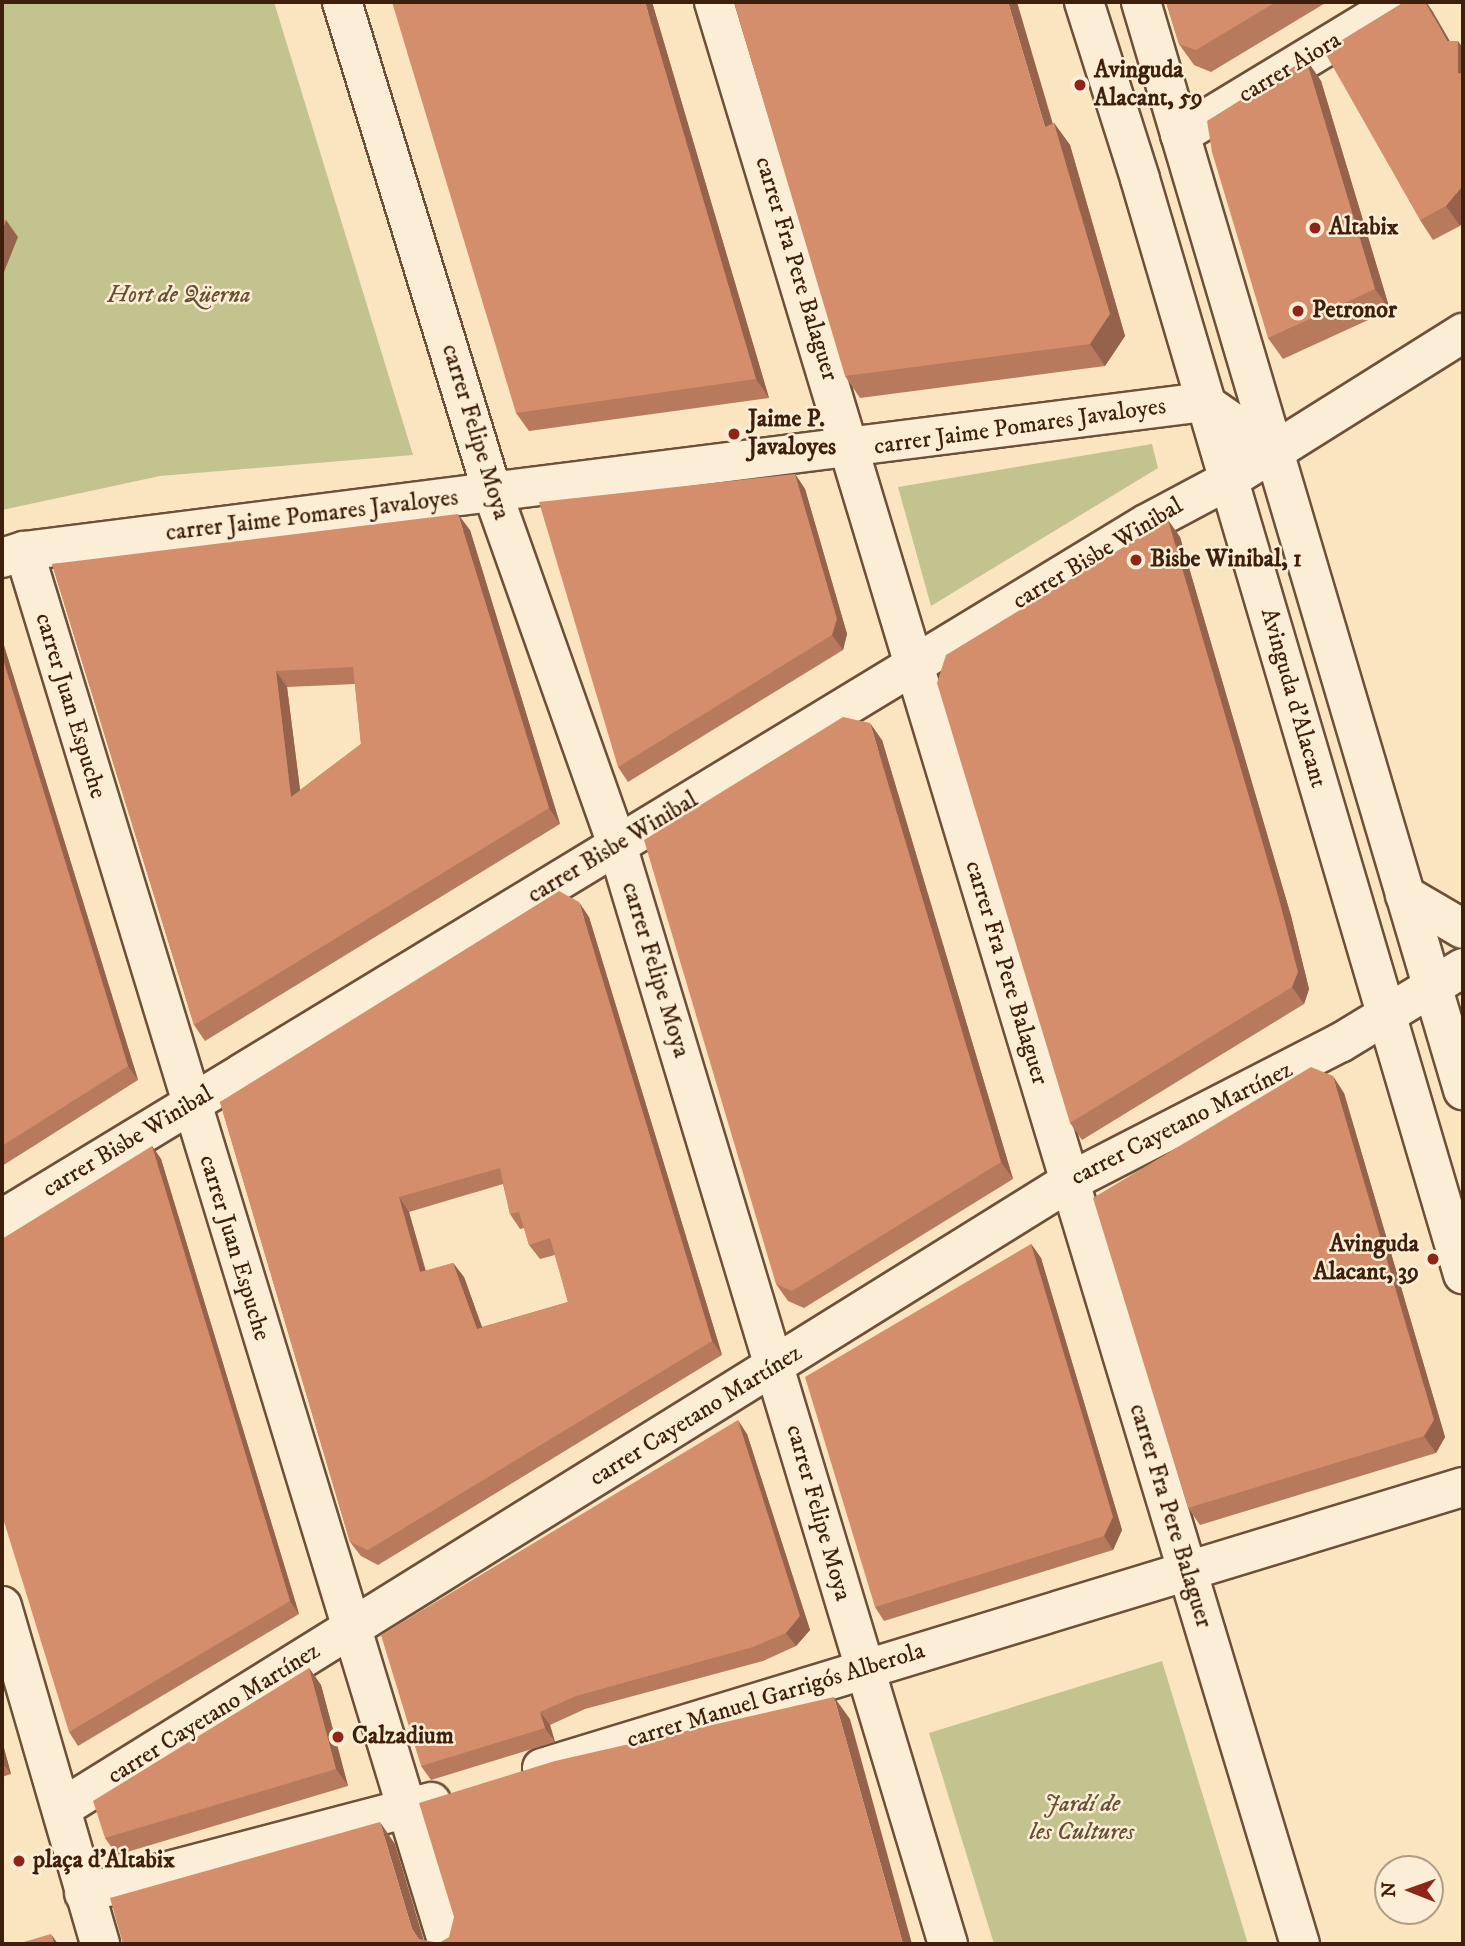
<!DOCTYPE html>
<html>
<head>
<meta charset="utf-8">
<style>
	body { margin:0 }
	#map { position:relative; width:1465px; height:1946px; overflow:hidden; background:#fbe4c0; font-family:"IM FELL DW Pica",serif }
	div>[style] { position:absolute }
	.green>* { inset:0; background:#c3c390 }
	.roads { filter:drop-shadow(2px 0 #6d5038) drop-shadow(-2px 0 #6d5038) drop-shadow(0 2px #6d5038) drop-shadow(0 -2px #6d5038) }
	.street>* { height:38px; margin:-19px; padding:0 19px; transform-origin:19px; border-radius:19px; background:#fcedd6 }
	.secondary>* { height:38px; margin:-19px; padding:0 19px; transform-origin:19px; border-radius:19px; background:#fcedd6 }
	.wall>* { inset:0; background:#b77a5c }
	.shaded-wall>* { inset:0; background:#95634b }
	.building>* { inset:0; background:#d58e6b }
	.dots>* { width:19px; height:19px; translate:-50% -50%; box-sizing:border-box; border:4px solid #fcedd6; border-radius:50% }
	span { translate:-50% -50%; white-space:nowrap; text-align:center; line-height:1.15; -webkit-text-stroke:5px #fcedd6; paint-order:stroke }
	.street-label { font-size:24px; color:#3e1f0b }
	.poi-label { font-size:24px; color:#3e1f0b; font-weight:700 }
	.left { translate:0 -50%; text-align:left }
	.right { translate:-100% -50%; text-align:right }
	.park-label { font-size:24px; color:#665033; font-style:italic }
	.frame { position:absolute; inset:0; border:4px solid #3e1f0b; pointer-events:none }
	.north { position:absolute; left:1374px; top:1855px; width:70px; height:70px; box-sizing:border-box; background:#fcedd6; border:2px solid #b09b85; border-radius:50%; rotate:271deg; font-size:19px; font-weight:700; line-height:28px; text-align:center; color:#3e1f0b }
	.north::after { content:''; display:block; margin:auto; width:24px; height:32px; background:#8f2418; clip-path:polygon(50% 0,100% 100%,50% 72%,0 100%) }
</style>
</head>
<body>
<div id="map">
	<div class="green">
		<div style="clip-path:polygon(2px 2px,274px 2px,413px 455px,160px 476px,2px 510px)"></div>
		<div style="clip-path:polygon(1152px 444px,1158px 468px,931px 606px,898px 487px)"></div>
		<div style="clip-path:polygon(1162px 1661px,1248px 1944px,994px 1944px,929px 1733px)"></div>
	</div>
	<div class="roads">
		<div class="street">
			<div style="left:342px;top:2px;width:515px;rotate:72.94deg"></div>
			<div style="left:493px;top:494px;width:372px;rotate:70.5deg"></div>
			<div style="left:617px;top:845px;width:1148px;rotate:73.24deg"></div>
			<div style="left:714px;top:2px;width:2028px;rotate:73.21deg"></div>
			<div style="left:1180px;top:135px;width:257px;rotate:-31.2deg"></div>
			<div style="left:24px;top:551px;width:1456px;rotate:73.07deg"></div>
			<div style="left:2px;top:558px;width:23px;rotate:-18deg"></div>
			<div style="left:24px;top:551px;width:1188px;rotate:-7.2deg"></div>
			<div style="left:1203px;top:402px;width:86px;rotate:34.6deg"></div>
			<div style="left:1405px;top:895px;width:67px;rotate:30.4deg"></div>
			<div style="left:2px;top:1219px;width:1339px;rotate:-31.28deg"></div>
			<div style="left:1146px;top:524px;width:92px;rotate:-28deg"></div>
			<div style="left:1227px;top:481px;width:279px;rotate:-32.1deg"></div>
			<div style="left:2px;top:1606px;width:352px;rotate:73.8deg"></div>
			<div style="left:542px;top:1768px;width:963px;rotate:-16.97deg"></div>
			<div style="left:62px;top:1808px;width:1186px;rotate:-31.87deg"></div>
			<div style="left:1069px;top:1182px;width:305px;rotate:-27.2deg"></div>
			<div style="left:1340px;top:1043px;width:144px;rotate:-31.4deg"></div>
			<div style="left:84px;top:1893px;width:359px;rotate:-14.7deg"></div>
		</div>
		<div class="secondary">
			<div style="left:1084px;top:2px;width:186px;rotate:72.4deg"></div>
			<div style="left:1140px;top:179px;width:1142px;rotate:73.57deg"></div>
			<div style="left:1141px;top:2px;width:1135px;rotate:73.51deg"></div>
		</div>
	</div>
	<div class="wall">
		<div style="clip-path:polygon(652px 2px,769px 398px,529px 431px,516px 413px)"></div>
		<div style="clip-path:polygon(1166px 2px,1327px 2px,1211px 72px,1194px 65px,1179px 44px)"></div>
		<div style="clip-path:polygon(1404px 2px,1426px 2px,1433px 12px,1460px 226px,1433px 240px,1420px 220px)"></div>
		<div style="clip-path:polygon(1306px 59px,1321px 81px,1390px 310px,1283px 359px,1268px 338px)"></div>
		<div style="clip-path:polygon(1054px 123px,1070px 145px,1125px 336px,1105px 366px,860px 398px,845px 376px)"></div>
		<div style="clip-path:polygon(795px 474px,805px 489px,847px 634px,843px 650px,628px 782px,618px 767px)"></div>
		<div style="clip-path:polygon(1168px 520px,1180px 537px,1291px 916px,1309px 989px,1304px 1004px,1082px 1140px,1070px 1123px)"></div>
		<div style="clip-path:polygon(evenodd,470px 530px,560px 824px,205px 1041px,194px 1025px,52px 564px,470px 530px,355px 684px,361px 744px,300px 790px,287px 687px,355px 684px)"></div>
		<div style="clip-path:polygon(2px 639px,138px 1080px,2px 1166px)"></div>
		<div style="clip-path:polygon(882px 740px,1013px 1179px,804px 1308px,788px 1301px,776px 1284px)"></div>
		<div style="clip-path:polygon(evenodd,589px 917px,722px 1355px,378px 1565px,361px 1556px,350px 1542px,220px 1102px,589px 917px,503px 1184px,510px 1214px,520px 1229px,524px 1228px,529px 1245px,540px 1259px,555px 1255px,568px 1302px,482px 1327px,464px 1277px,453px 1263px,426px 1271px,409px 1212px,503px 1184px)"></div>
		<div style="clip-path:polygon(1344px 1093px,1445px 1437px,1436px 1453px,1200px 1525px,1188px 1508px)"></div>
		<div style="clip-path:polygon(152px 1146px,161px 1159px,299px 1614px,78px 1746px,69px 1732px)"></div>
		<div style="clip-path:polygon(1031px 1244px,1041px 1258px,1122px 1530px,1113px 1550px,884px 1621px,875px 1607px)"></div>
		<div style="clip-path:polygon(747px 1434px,810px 1630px,796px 1646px,763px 1661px,585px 1709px,550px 1725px,555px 1742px,431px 1780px,421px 1766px)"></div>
		<div style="clip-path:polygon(309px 1668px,321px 1685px,348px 1786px,117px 1855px,105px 1838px)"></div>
		<div style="clip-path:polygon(2px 1741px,11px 1774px,2px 1777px)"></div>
	</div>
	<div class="shaded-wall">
		<div style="clip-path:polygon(645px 2px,652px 2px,769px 398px,756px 379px)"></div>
		<div style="clip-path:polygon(1008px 2px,1017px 2px,1060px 148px,1045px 127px)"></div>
		<div style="clip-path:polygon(1425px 2px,1426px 2px,1433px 12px,1458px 55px,1458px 41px,1463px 48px,1463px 81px,1458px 73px,1447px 41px)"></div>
		<div style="clip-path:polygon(1306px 59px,1321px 81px,1390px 310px,1375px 289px)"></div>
		<div style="clip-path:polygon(1054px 123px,1070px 145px,1125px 336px,1105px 366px,1090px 344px)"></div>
		<div style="clip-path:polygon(1463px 185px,1463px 222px,1460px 226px,1446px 206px)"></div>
		<div style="clip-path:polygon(6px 220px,18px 237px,2px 277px,2px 231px)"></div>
		<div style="clip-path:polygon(795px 474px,805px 489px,847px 634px,843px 650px,832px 635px)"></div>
		<div style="clip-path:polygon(458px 514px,470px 530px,560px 824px,549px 808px)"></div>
		<div style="clip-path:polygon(1168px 520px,1180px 537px,1291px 916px,1309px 989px,1304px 1004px,1292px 987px)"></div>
		<div style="clip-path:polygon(2px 639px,138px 1080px,128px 1066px,2px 656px)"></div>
		<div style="clip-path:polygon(276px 671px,287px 687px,303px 813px,291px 797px)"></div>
		<div style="clip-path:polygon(870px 723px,882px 740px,1013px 1179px,1001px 1162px)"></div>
		<div style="clip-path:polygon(579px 902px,589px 917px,722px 1355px,712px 1341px)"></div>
		<div style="clip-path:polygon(1333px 1076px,1344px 1093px,1445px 1437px,1436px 1453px,1424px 1436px)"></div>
		<div style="clip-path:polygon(152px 1146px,161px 1159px,299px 1614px,290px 1601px)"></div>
		<div style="clip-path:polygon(399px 1197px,409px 1212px,430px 1287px,420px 1272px)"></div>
		<div style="clip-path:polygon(1031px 1244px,1041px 1258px,1122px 1530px,1113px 1550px,1104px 1536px)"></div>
		<div style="clip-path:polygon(453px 1263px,464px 1277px,488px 1344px,477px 1329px)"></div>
		<div style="clip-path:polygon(738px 1420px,747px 1434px,810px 1630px,796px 1646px,786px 1633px)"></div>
		<div style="clip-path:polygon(309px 1668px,321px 1685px,348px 1786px,336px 1769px)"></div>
		<div style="clip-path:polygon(834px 1697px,850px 1719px,912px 1944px,903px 1944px)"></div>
		<div style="clip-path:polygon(540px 1712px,550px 1725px,555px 1742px,545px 1728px)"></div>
		<div style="clip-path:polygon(2px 1741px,11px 1774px,2px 1762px)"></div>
		<div style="clip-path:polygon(380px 1822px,395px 1844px,425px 1944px,422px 1944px,412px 1929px)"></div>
		<div style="clip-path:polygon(51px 1934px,58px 1944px,54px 1944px)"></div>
	</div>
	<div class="building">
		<div style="clip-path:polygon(392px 2px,645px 2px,756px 379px,516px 413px)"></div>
		<div style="clip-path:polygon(734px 2px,1008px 2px,1045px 127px,1054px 123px,1110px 314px,1090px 344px,845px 376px)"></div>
		<div style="clip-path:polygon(1166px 2px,1276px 2px,1196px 50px,1179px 44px)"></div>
		<div style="clip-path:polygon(1404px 2px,1425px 2px,1447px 41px,1458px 41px,1458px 73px,1463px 74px,1463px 185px,1446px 206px,1420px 220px,1324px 51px)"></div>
		<div style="clip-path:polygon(1306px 59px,1375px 289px,1268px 338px,1212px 152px,1207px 121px)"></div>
		<div style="clip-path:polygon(2px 219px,6px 220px,2px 231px)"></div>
		<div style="clip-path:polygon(795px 474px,837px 619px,832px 635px,618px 767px,539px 502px)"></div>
		<div style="clip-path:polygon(evenodd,458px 514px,549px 808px,194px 1025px,52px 564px,458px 514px,353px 667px,361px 744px,291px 797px,276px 671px,353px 667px)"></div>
		<div style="clip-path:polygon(1168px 520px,1279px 899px,1298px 972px,1292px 987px,1070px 1123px,937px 683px,946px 655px)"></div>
		<div style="clip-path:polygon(2px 656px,128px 1066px,2px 1146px)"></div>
		<div style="clip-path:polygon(843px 717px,870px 723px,1001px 1162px,792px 1291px,776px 1284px,644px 840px)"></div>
		<div style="clip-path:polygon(evenodd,559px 891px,579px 902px,712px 1341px,368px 1550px,350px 1542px,220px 1102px,559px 891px,500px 1168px,510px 1214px,519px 1212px,529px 1245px,550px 1238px,568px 1302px,477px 1329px,453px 1263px,420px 1272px,399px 1197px,500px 1168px)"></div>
		<div style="clip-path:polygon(1311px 1067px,1333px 1076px,1434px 1420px,1424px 1436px,1188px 1508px,1093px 1198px)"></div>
		<div style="clip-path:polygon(152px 1146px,290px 1601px,69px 1732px,2px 1515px,2px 1239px)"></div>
		<div style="clip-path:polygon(1031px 1244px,1113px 1517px,1104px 1536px,875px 1607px,805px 1377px)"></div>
		<div style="clip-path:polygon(738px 1420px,800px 1616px,786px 1633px,753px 1647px,576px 1696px,540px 1712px,545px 1728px,421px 1766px,381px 1635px)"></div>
		<div style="clip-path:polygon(309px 1668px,336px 1769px,105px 1838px,93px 1801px)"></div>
		<div style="clip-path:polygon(834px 1697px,903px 1944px,123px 1944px,110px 1898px,380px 1822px,412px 1929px,419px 1939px,439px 1943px,449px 1937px,454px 1917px,419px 1803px,555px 1761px)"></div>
		<div style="clip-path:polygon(51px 1934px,54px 1944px,17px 1944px)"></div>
	</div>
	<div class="dots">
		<div style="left:1080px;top:85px;background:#8f2418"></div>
		<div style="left:1315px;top:228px;background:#8f2418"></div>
		<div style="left:1298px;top:311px;background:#8f2418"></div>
		<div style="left:734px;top:434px;background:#8f2418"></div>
		<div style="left:1136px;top:560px;background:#8f2418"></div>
		<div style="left:1433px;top:1259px;background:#8f2418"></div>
		<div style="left:338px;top:1737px;background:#8f2418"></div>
		<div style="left:19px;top:1861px;background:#8f2418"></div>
	</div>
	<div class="street-label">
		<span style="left:1290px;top:68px;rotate:-31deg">carrer Aiora</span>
		<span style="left:796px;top:269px;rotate:73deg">carrer Fra Pere Balaguer</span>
		<span style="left:1020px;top:427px;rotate:-8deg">carrer Jaime Pomares Javaloyes</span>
		<span style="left:475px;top:432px;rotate:73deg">carrer Felipe Moya</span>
		<span style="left:312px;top:516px;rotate:-7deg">carrer Jaime Pomares Javaloyes</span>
		<span style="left:1098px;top:554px;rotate:-31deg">carrer Bisbe Winibal</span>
		<span style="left:1293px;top:698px;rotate:74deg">Avinguda d'Alacant</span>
		<span style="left:70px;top:706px;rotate:73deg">carrer Juan Espuche</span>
		<span style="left:613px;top:848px;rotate:-31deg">carrer Bisbe Winibal</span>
		<span style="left:655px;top:970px;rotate:73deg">carrer Felipe Moya</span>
		<span style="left:1006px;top:973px;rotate:73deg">carrer Fra Pere Balaguer</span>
		<span style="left:1182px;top:1124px;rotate:-27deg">carrer Cayetano Martínez</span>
		<span style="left:128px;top:1142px;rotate:-31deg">carrer Bisbe Winibal</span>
		<span style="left:234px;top:1248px;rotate:73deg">carrer Juan Espuche</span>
		<span style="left:696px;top:1416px;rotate:-32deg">carrer Cayetano Martínez</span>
		<span style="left:818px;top:1513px;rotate:74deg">carrer Felipe Moya</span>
		<span style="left:1170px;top:1516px;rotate:73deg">carrer Fra Pere Balaguer</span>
		<span style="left:776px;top:1696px;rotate:-17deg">carrer Manuel Garrigós Alberola</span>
		<span style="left:214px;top:1714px;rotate:-32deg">carrer Cayetano Martínez</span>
	</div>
	<div class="poi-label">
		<span class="left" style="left:1094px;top:85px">Avinguda<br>Alacant, 59</span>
		<span class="left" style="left:1329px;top:228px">Altabix</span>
		<span class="left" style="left:1312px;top:311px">Petronor</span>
		<span class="left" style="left:748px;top:434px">Jaime P.<br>Javaloyes</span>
		<span class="left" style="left:1150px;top:560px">Bisbe Winibal, 1</span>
		<span class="right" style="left:1419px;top:1259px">Avinguda<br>Alacant, 39</span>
		<span class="left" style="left:352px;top:1737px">Calzadium</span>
		<span class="left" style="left:33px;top:1861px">plaça d'Altabix</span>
	</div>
	<div class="park-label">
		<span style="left:179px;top:296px">Hort de Qüerna</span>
		<span style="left:1082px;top:1819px">Jardí de<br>les Cultures</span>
	</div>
	<div class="frame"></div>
	<div class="north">N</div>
</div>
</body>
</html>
